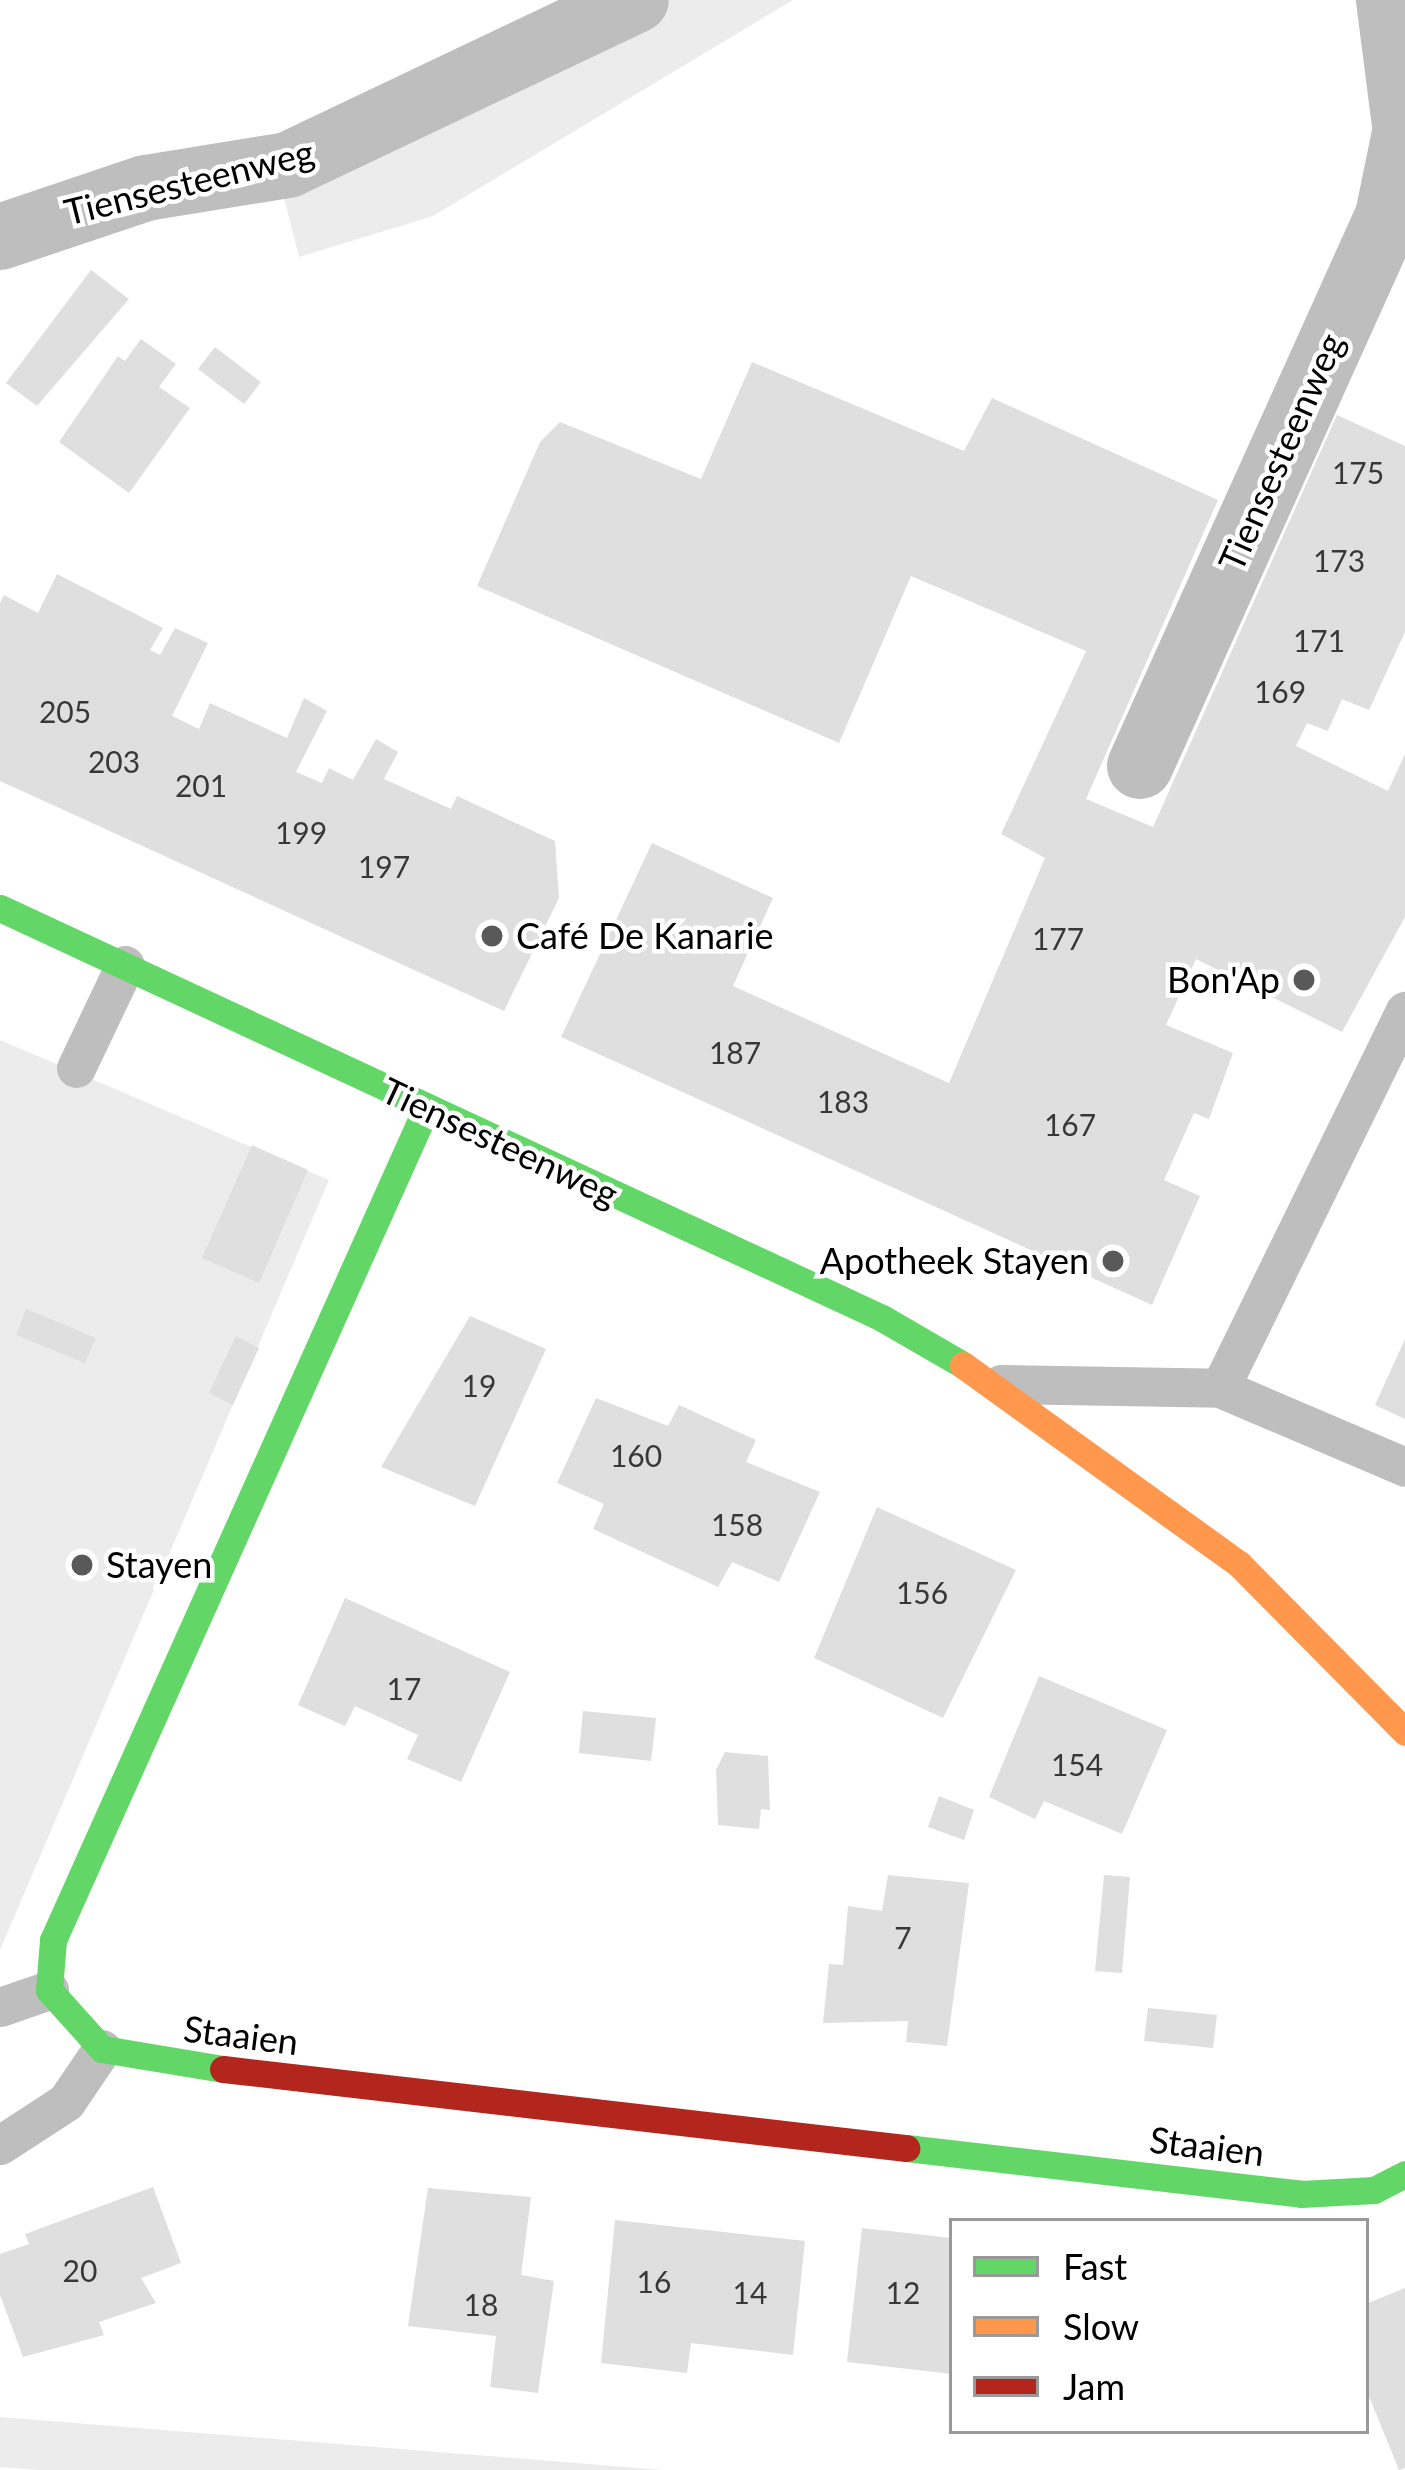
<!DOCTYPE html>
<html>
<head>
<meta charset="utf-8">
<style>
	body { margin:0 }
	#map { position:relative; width:1405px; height:2470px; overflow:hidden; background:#fff; font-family:Lato,sans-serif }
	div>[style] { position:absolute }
	.green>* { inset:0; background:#ececec }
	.building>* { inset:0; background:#dfdfdf }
	.lane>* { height:39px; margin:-19.5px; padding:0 19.5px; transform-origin:19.5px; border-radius:19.5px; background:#bebebe }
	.street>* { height:66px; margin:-33px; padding:0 33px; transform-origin:33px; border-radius:33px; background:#bebebe }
	.fast>* { height:27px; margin:-13.5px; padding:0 13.5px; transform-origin:13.5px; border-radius:13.5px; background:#63d668 }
	.slow>* { height:27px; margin:-13.5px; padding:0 13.5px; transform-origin:13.5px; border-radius:13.5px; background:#ff974d }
	.jam>* { height:27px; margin:-13.5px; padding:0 13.5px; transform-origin:13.5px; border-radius:13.5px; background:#b3261e }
	.dots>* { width:33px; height:33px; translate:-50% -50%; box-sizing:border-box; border:6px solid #fff; border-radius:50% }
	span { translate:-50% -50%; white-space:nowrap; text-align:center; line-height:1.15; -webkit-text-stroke:9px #fff; paint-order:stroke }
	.number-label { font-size:30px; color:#383838 }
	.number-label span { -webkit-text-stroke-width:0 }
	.street-label { font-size:36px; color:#000 }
	.poi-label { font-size:36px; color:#000 }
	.left { translate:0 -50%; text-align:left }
	.right { translate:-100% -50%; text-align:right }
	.legend { position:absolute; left:949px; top:2218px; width:420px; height:216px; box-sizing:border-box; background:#fff; border:3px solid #999; margin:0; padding:15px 21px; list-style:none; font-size:36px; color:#000 }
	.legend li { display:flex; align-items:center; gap:24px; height:60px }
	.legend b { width:60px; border:3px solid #999 }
</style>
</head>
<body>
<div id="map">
	<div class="green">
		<div style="clip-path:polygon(665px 0,793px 0,433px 216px,299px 257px,284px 198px)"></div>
		<div style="clip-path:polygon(0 1040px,329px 1180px,0 1950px)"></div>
		<div style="clip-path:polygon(0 2417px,663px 2470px,38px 2470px,0 2467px)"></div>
	</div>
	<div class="building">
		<div style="clip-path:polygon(91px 270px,129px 299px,37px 406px,6px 383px)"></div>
		<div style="clip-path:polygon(141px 339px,176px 364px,159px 387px,190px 408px,129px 493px,59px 442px,118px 356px,125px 361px)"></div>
		<div style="clip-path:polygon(215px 347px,261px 382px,244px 404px,198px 369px)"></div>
		<div style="clip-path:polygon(752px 362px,964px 451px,992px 398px,1218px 500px,1086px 799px,1153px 827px,1337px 415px,1405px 446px,1405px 632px,1369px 710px,1342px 699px,1328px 731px,1307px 723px,1296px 746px,1388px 791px,1405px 754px,1405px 917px,1342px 1032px,1196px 959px,1166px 1025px,1233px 1053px,1209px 1119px,1194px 1113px,1164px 1180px,1200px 1196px,1152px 1305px,561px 1037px,652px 843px,773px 898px,733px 986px,949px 1083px,1045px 858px,1001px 834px,1086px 651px,911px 576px,839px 743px,477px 586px,540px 442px,560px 422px,701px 479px)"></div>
		<div style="clip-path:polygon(57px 574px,163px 628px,150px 650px,160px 655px,175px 628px,208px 643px,172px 716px,199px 729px,210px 703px,287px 738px,304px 698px,327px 711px,296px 772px,322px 783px,329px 768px,353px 780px,376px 739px,398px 752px,384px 779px,451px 809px,457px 796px,555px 841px,559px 898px,504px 1011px,0 781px,0 603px,4px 595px,38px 613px)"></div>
		<div style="clip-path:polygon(252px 1145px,308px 1170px,259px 1283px,202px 1258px)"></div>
		<div style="clip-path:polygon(26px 1309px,96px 1338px,85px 1363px,16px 1335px)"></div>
		<div style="clip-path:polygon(470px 1316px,546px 1349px,475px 1506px,381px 1467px)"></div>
		<div style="clip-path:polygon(236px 1336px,259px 1348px,233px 1405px,209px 1393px)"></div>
		<div style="clip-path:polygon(1405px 1339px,1405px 1419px,1375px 1405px)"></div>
		<div style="clip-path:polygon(596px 1398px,668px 1426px,679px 1405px,756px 1440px,746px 1462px,820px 1492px,779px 1582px,732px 1562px,718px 1587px,593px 1529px,604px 1504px,557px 1483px)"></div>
		<div style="clip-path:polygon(877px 1507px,1016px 1570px,943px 1718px,814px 1658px)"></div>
		<div style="clip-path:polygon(345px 1598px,510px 1672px,461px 1782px,407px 1759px,418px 1735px,355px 1706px,345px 1726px,298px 1705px)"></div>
		<div style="clip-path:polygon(1039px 1676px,1167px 1730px,1122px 1834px,1044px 1801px,1035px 1819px,989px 1797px)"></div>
		<div style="clip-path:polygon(583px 1711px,656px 1718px,651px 1761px,579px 1753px)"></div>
		<div style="clip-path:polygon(725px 1752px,768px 1756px,770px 1810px,761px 1809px,759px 1829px,718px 1825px,716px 1770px)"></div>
		<div style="clip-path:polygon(939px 1796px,974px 1810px,964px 1840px,928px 1827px)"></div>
		<div style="clip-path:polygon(888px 1875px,969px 1883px,947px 2046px,906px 2042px,908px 2021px,823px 2023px,829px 1964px,843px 1965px,848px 1906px,882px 1911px)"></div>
		<div style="clip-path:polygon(1104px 1875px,1130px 1877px,1122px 1973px,1095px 1971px)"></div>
		<div style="clip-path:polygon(1148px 2008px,1217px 2015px,1213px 2048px,1144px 2041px)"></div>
		<div style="clip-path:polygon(153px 2187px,181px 2263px,141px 2278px,156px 2303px,99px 2322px,104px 2335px,23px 2357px,0 2295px,0 2254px,29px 2244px,25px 2234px)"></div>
		<div style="clip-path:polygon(428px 2188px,531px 2197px,521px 2275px,554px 2281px,538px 2393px,490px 2387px,496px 2336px,408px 2326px)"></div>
		<div style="clip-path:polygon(615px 2220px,805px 2241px,793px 2355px,691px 2343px,687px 2373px,601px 2363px)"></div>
		<div style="clip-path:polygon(862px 2228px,952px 2238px,952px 2374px,847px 2362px)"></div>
		<div style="clip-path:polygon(1405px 2288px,1405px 2468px,1399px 2470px,1366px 2389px,1366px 2304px)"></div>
	</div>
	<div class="lane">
		<div style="left:76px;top:1068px;width:114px;rotate:-64.6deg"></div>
		<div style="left:1001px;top:1384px;width:219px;rotate:1deg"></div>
		<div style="left:1220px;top:1388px;width:201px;rotate:23.1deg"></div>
		<div style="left:1220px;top:1388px;width:420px;rotate:-63.9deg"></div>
		<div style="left:0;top:2007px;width:52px;rotate:-19.1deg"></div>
		<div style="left:0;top:2145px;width:79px;rotate:-33.1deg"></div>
		<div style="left:66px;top:2102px;width:64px;rotate:-55.8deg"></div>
	</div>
	<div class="street">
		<div style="left:1389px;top:0;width:126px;rotate:82.7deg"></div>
		<div style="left:0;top:237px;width:154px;rotate:-18.6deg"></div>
		<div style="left:146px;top:188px;width:144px;rotate:-9.2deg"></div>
		<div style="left:288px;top:165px;width:385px;rotate:-25.4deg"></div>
		<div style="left:1140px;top:766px;width:603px;rotate:-65.73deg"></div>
		<div style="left:1388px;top:216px;width:85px;rotate:-78.4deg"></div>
	</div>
	<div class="fast">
		<div style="left:0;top:908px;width:973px;rotate:24.93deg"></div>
		<div style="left:882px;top:1318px;width:94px;rotate:30.1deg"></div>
		<div style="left:223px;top:2069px;width:123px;rotate:-170.6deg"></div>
		<div style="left:102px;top:2049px;width:79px;rotate:-131.9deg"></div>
		<div style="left:49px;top:1990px;width:50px;rotate:-85.4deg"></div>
		<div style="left:53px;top:1940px;width:911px;rotate:-65.83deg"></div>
		<div style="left:906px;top:2148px;width:398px;rotate:6.6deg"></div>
		<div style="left:1301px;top:2194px;width:73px;rotate:-3.1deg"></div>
		<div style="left:1374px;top:2190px;width:35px;rotate:-27deg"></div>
	</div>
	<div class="slow">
		<div style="left:963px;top:1365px;width:340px;rotate:35.8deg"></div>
		<div style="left:1239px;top:1564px;width:236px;rotate:45.3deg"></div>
	</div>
	<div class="jam">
		<div style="left:223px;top:2069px;width:688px;rotate:6.6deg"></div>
	</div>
	<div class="dots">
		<div style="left:492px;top:936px;background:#595959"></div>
		<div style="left:1304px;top:980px;background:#595959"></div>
		<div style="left:1113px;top:1261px;background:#595959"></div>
		<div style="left:82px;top:1565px;background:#595959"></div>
	</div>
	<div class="number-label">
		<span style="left:1358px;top:472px">175</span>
		<span style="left:1339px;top:560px">173</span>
		<span style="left:1319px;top:640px">171</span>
		<span style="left:1280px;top:691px">169</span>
		<span style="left:65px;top:711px">205</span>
		<span style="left:114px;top:761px">203</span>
		<span style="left:201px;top:785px">201</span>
		<span style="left:301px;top:832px">199</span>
		<span style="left:384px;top:866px">197</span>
		<span style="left:1058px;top:938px">177</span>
		<span style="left:735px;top:1052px">187</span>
		<span style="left:843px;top:1101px">183</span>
		<span style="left:1070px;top:1124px">167</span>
		<span style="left:479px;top:1385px">19</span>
		<span style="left:636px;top:1455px">160</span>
		<span style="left:737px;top:1524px">158</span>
		<span style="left:922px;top:1592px">156</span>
		<span style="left:404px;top:1688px">17</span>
		<span style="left:1077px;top:1764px">154</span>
		<span style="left:903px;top:1937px">7</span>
		<span style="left:80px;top:2270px">20</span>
		<span style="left:654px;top:2281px">16</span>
		<span style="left:750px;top:2292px">14</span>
		<span style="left:903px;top:2292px">12</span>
		<span style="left:481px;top:2304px">18</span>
	</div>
	<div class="street-label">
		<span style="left:189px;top:182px;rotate:-14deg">Tiensesteenweg</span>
		<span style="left:1281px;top:452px;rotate:-66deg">Tiensesteenweg</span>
		<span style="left:500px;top:1142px;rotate:25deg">Tiensesteenweg</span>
		<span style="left:241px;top:2035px;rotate:7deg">Staaien</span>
		<span style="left:1207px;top:2146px;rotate:7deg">Staaien</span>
	</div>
	<div class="poi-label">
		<span class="left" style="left:516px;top:936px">Café De Kanarie</span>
		<span class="right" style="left:1280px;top:980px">Bon'Ap</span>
		<span class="right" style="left:1089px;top:1261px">Apotheek Stayen</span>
		<span class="left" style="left:106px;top:1565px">Stayen</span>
	</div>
	<ul class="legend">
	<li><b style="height:15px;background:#63d668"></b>Fast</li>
	<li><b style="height:15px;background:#ff974d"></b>Slow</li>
	<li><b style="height:15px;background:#b3261e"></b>Jam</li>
	</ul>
</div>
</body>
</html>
